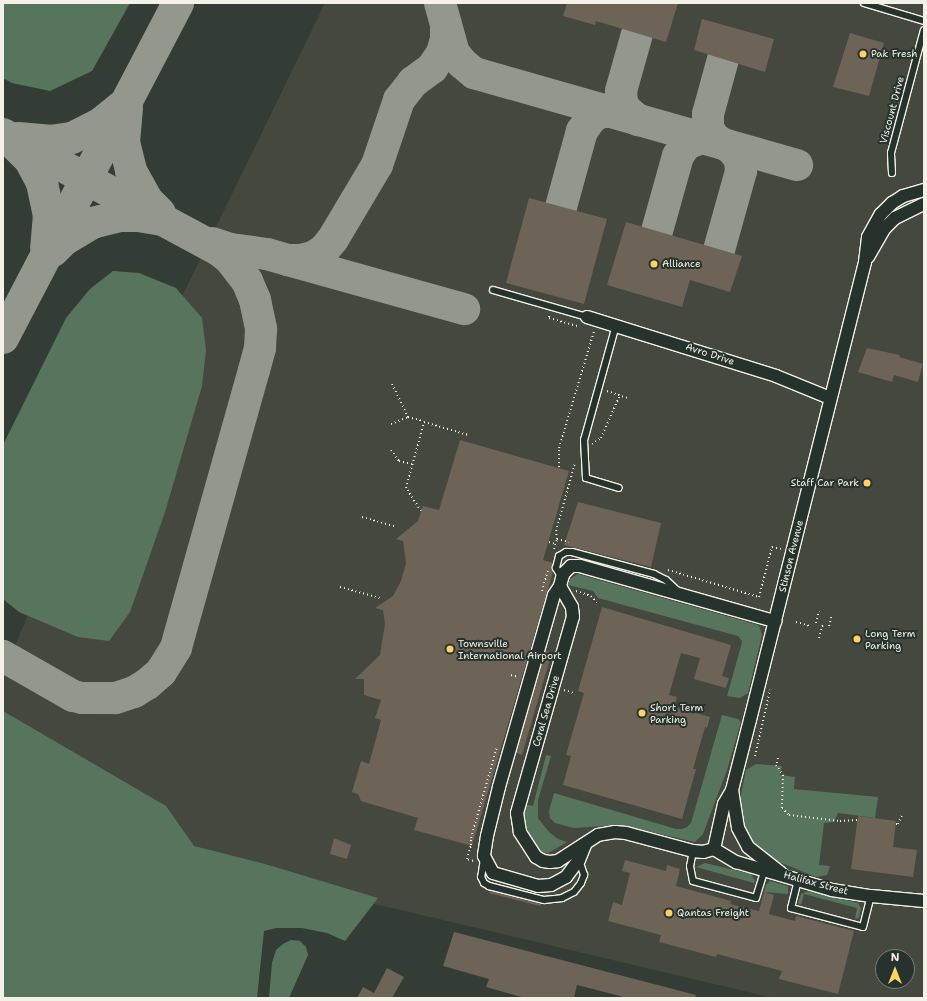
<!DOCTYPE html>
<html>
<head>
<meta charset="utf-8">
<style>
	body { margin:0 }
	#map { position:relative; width:927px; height:1001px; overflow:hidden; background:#343d35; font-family:"Shantell Sans",sans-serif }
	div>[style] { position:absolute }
	.built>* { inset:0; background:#45483f }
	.green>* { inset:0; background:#57755c }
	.taxiway>* { height:32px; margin:-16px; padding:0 16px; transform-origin:16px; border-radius:16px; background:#94978e }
	.building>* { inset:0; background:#6d6357 }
	.path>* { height:2px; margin-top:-1px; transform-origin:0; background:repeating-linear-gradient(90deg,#f4f1e8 0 1px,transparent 0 4px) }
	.roads { filter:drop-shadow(1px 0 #f4f1e8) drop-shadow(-1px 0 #f4f1e8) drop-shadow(0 1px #f4f1e8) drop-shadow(0 -1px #f4f1e8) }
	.lane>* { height:6px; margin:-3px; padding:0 3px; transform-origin:3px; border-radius:3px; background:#26332d }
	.street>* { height:12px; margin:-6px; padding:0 6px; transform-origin:6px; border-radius:6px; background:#26332d }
	.dots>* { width:11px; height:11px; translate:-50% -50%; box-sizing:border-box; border:2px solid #26332d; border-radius:50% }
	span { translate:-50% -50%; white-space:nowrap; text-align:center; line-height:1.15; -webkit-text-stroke:4px #26332d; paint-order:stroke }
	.poi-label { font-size:10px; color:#f4f1e8 }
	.left { translate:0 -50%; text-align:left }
	.right { translate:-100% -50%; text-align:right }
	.street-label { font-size:10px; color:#f4f1e8 }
	.frame { position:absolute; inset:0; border:4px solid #f4f1e8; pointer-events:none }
	.north { position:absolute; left:875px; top:949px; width:40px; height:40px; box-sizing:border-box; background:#26332d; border:1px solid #787f78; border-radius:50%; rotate:0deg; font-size:11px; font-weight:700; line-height:16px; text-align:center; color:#f4f1e8 }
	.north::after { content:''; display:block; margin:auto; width:14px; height:18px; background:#ffd166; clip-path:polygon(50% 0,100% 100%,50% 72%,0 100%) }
</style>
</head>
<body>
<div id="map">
	<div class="built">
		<div style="clip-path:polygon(evenodd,325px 3px,924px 3px,924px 998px,774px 998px,273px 880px,3px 785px,3px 674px,34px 601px,325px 3px,883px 957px,907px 957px,907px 981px,883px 981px,883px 957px)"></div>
	</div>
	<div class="green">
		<div style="clip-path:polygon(3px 3px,130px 3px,92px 71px,50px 91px,12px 83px,3px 78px)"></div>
		<div style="clip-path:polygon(113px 271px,139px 273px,176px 288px,202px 318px,206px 350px,202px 386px,165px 512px,130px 612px,109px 641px,78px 637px,19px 612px,3px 599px,3px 445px,66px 318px,90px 289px)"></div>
		<div style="clip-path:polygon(578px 574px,758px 625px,760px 628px,762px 635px,748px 693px,740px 698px,727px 696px,741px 646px,742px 641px,738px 636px,598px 598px,593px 591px,568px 585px,570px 579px)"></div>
		<div style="clip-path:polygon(3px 711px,166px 806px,194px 846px,265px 864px,378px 898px,345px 941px,327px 933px,302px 928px,276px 928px,264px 931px,257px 998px,3px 998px)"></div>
		<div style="clip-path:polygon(722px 715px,738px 719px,741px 722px,727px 770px,703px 834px,695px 842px,620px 825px,574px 828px,555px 823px,550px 818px,549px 811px,554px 793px,676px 829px,682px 829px,687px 827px,691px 823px)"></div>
		<div style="clip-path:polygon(546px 755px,551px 756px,538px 800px,538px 818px,549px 832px,558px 839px,567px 842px,545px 855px,539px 850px,523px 822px,521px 815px,524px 804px,533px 806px)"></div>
		<div style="clip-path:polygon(756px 764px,782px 766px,780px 775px,795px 777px,794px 789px,878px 797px,875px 818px,838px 813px,834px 822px,824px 823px,819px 865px,830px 866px,827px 875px,816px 877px,774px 860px,754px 847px,743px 831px,739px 804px,746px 770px)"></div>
		<div style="clip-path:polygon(705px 863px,751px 874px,755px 881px,754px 883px,696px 867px)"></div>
		<div style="clip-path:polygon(770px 881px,788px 886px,788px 894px,764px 892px,766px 885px)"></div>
		<div style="clip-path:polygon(808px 891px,858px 903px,861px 908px,859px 918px,855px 919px,857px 908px,804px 894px,801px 905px,798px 903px,801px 894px)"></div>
		<div style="clip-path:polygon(291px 940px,300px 941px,306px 947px,308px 955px,289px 998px,269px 998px,272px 963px,276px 950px,283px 944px)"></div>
	</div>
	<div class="taxiway">
		<div style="left:440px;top:3px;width:52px;rotate:74.4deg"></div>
		<div style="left:454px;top:53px;width:13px;rotate:51deg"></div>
		<div style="left:462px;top:63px;width:16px;rotate:40deg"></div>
		<div style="left:474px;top:73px;width:336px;rotate:15.9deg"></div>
		<div style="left:637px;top:34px;width:59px;rotate:105.7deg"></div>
		<div style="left:621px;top:91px;width:12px;rotate:85deg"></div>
		<div style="left:622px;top:103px;width:8px;rotate:60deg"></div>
		<div style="left:626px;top:110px;width:16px;rotate:40deg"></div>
		<div style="left:127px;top:108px;width:34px;rotate:95deg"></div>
		<div style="left:124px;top:142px;width:30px;rotate:76deg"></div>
		<div style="left:131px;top:171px;width:33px;rotate:61deg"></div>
		<div style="left:147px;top:200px;width:18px;rotate:45deg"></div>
		<div style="left:3px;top:134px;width:243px;rotate:28.3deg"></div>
		<div style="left:217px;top:249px;width:15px;rotate:37deg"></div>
		<div style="left:229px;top:258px;width:29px;rotate:52deg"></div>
		<div style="left:247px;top:281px;width:21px;rotate:67deg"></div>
		<div style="left:255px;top:300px;width:30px;rotate:78deg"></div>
		<div style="left:261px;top:329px;width:19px;rotate:93deg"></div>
		<div style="left:260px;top:348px;width:23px;rotate:105deg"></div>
		<div style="left:254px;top:370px;width:289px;rotate:105.7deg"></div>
		<div style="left:176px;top:648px;width:28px;rotate:122deg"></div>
		<div style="left:161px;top:672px;width:18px;rotate:139deg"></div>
		<div style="left:147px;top:684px;width:15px;rotate:148deg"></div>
		<div style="left:134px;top:692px;width:20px;rotate:162deg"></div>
		<div style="left:115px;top:698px;width:33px;rotate:180deg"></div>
		<div style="left:82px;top:698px;width:9px;rotate:-167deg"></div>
		<div style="left:73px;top:696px;width:81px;rotate:-150.3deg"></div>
		<div style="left:18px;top:138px;width:32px;rotate:5deg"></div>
		<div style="left:50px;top:141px;width:22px;rotate:-8deg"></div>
		<div style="left:72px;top:138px;width:31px;rotate:-27deg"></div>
		<div style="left:100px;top:124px;width:27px;rotate:-39deg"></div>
		<div style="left:13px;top:143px;width:24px;rotate:45deg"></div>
		<div style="left:30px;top:160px;width:26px;rotate:62deg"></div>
		<div style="left:42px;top:183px;width:33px;rotate:78deg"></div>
		<div style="left:49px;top:215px;width:33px;rotate:95deg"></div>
		<div style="left:723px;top:144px;width:12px;rotate:-145deg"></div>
		<div style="left:713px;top:137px;width:11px;rotate:-117deg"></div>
		<div style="left:708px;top:127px;width:13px;rotate:-90deg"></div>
		<div style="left:708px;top:114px;width:57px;rotate:-74.7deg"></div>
		<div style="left:561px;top:207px;width:79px;rotate:-74.6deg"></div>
		<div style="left:582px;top:131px;width:16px;rotate:-55deg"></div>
		<div style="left:591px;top:118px;width:12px;rotate:-31deg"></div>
		<div style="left:601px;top:112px;width:8px"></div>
		<div style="left:657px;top:231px;width:78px;rotate:-74.4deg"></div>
		<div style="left:678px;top:156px;width:14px;rotate:-56deg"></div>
		<div style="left:686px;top:144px;width:14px;rotate:-21deg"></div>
		<div style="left:699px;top:139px;width:7px"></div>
		<div style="left:212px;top:243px;width:20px;rotate:18deg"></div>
		<div style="left:231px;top:249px;width:36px;rotate:8deg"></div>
		<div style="left:267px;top:254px;width:22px;rotate:16deg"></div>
		<div style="left:288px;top:260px;width:183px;rotate:15.6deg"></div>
		<div style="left:719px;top:250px;width:82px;rotate:-74.4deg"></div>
		<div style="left:741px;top:171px;width:12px;rotate:-95deg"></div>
		<div style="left:740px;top:159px;width:13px;rotate:-129deg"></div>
		<div style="left:732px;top:149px;width:6px;rotate:-141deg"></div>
		<div style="left:53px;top:251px;width:16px;rotate:-45deg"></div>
		<div style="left:64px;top:240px;width:33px;rotate:-31deg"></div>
		<div style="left:92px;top:223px;width:30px;rotate:-14deg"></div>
		<div style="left:121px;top:216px;width:17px"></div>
		<div style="left:138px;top:216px;width:20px;rotate:9deg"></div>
		<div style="left:288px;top:260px;width:12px"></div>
		<div style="left:300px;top:260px;width:13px;rotate:-13deg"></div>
		<div style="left:313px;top:257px;width:13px;rotate:-32deg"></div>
		<div style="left:324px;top:250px;width:14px;rotate:-51deg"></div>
		<div style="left:333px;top:239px;width:86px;rotate:-59.3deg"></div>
		<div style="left:377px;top:165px;width:69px;rotate:-71.3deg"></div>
		<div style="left:399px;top:100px;width:23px;rotate:-52deg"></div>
		<div style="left:413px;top:82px;width:24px;rotate:-36deg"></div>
		<div style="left:432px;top:68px;width:18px;rotate:-56deg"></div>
		<div style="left:442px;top:53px;width:15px;rotate:-74deg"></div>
		<div style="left:446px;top:39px;width:14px;rotate:-90deg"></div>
		<div style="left:3px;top:338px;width:378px;rotate:-62.4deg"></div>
	</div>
	<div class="building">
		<div style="clip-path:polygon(567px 3px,678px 3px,666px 42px,596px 21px,595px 25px,563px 16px)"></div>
		<div style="clip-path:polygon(702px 19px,774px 39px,765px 72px,694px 50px)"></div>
		<div style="clip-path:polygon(850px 33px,884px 43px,869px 96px,833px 87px)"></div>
		<div style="clip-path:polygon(529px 198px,607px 219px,584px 304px,506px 283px)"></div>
		<div style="clip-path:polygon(626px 222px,742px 256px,730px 292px,690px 280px,682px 307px,607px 285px)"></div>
		<div style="clip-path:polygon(867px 348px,900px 355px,899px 357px,923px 364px,918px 382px,894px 375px,892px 382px,858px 372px)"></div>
		<div style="clip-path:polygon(460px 440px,569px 471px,543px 560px,553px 563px,553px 572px,472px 846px,414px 830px,418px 818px,361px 801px,358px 794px,352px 792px,361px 761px,369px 764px,381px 720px,375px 718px,381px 700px,364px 695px,364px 679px,355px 679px,380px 655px,385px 624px,383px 610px,375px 608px,393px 596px,401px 581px,406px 563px,403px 541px,396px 539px,418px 521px,423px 506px,439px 510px)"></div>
		<div style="clip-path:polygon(578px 502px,661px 523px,651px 567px,564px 545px)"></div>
		<div style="clip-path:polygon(602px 607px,731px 645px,722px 676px,729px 678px,726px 688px,694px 679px,700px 658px,681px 653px,669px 695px,677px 697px,674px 707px,710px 717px,707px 728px,705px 727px,693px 769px,696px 769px,682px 819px,563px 785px,571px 756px,566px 755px,584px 693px,578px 691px)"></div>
		<div style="clip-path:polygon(546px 651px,552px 652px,522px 755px,516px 753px)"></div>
		<div style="clip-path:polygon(858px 816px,896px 821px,893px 847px,917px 850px,913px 877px,851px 869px)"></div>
		<div style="clip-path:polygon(334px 838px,351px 845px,347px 859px,330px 854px)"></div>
		<div style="clip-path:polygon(625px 860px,666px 871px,667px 865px,680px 869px,676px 886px,731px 901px,730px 904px,759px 911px,764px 892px,774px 895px,769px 914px,795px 921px,796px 916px,854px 931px,838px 994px,779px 979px,782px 971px,717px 954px,716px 957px,659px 942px,661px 935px,608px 921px,613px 902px,622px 905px,630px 873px,622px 871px)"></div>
		<div style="clip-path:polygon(490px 891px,541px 904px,540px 906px,489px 893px)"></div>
		<div style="clip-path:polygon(454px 932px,696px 995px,695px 998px,628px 998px,577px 985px,574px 998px,525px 998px,486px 987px,489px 979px,443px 966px)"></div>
		<div style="clip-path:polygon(387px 968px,404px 977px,392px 998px,357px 998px,363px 987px,374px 993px)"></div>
	</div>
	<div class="path">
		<div style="left:549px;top:316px;width:2px;rotate:90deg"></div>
		<div style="left:549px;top:318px;width:32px;rotate:16deg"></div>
		<div style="left:392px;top:384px;width:37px;rotate:64deg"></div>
		<div style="left:408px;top:417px;width:16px;rotate:15deg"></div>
		<div style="left:607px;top:391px;width:21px;rotate:19deg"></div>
		<div style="left:391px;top:424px;width:18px;rotate:-22deg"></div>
		<div style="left:592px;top:444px;width:11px;rotate:-34deg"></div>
		<div style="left:601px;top:438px;width:47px;rotate:-66.2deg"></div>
		<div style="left:391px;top:450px;width:14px;rotate:54deg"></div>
		<div style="left:399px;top:461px;width:13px;rotate:13deg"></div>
		<div style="left:559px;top:467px;width:19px;rotate:-90deg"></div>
		<div style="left:559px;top:448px;width:122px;rotate:-73.3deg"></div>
		<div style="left:421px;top:511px;width:27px;rotate:-123deg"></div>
		<div style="left:406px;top:488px;width:68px;rotate:-74.7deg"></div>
		<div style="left:424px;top:422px;width:46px;rotate:16.5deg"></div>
		<div style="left:362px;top:517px;width:35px;rotate:16deg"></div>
		<div style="left:557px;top:539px;width:12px;rotate:14deg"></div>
		<div style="left:549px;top:542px;width:6px;rotate:18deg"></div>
		<div style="left:554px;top:549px;width:10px;rotate:-73deg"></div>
		<div style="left:557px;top:539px;width:8px;rotate:-97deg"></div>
		<div style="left:556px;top:531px;width:71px;rotate:-74.4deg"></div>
		<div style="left:668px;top:570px;width:95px;rotate:16.5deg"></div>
		<div style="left:759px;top:597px;width:52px;rotate:-75.4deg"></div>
		<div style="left:772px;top:547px;width:9px;rotate:13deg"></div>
		<div style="left:340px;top:587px;width:41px;rotate:15.4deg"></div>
		<div style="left:542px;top:591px;width:22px;rotate:-74deg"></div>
		<div style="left:576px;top:591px;width:16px;rotate:18deg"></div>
		<div style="left:591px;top:596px;width:11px;rotate:49deg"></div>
		<div style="left:796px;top:622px;width:15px;rotate:16deg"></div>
		<div style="left:816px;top:623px;width:12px;rotate:-76deg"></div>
		<div style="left:829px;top:626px;width:11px;rotate:-75deg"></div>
		<div style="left:819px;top:638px;width:15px;rotate:-74deg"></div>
		<div style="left:511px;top:675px;width:8px;rotate:14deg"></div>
		<div style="left:564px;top:690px;width:10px;rotate:17deg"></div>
		<div style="left:755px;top:756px;width:68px;rotate:-77.2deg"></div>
		<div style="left:778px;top:758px;width:7px;rotate:106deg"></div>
		<div style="left:776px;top:765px;width:12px;rotate:55deg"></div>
		<div style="left:783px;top:775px;width:33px;rotate:92deg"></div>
		<div style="left:782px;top:808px;width:10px;rotate:45deg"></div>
		<div style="left:789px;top:815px;width:51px;rotate:6.7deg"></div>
		<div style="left:840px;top:821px;width:17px;rotate:-3deg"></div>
		<div style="left:896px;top:824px;width:2px"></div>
		<div style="left:898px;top:824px;width:10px;rotate:-66deg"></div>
		<div style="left:473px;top:861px;width:6px;rotate:-162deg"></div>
		<div style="left:467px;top:859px;width:15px;rotate:-74deg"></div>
		<div style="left:471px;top:845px;width:7px;rotate:-90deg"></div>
		<div style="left:471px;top:838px;width:95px;rotate:-74.1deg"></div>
	</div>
	<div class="roads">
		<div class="lane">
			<div style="left:864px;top:3px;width:63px;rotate:16.7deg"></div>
			<div style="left:892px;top:173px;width:20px;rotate:-93deg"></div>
			<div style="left:891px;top:153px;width:127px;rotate:-75deg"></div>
			<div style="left:493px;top:290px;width:98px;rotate:16deg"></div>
			<div style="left:616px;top:325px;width:119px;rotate:105.5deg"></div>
			<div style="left:584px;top:440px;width:38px;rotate:87deg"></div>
			<div style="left:586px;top:478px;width:34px;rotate:17deg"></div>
			<div style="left:562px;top:578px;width:12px;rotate:-121deg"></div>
			<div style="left:556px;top:568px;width:12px;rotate:-76deg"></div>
			<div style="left:559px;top:556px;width:8px;rotate:-30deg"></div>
			<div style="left:566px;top:552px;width:6px"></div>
			<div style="left:572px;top:552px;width:85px;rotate:15deg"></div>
			<div style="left:654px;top:574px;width:13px;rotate:27deg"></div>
			<div style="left:666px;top:580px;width:16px;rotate:43deg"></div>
			<div style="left:693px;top:851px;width:15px;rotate:101deg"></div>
			<div style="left:690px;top:866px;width:15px;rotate:79deg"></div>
			<div style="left:693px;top:881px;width:65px;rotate:15.1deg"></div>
			<div style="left:756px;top:898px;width:28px;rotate:-73deg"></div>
			<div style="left:484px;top:859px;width:18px;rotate:99deg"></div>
			<div style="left:481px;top:877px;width:7px;rotate:63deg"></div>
			<div style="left:484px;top:883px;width:6px;rotate:31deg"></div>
			<div style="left:489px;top:886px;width:57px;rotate:14.3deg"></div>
			<div style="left:544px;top:900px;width:18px;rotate:-6deg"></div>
			<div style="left:562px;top:898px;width:13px;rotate:-27deg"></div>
			<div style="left:574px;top:892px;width:11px;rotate:-52deg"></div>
			<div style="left:581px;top:883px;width:9px;rotate:-69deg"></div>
			<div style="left:584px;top:875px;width:16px;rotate:-108deg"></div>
			<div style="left:798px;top:880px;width:29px;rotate:104deg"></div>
			<div style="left:791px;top:908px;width:74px;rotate:14.8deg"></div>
			<div style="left:863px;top:927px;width:32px;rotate:-76deg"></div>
		</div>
		<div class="street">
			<div style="left:868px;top:257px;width:34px;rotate:-60deg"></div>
			<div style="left:885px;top:228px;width:14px;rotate:-45deg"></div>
			<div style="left:895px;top:218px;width:32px;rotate:-26deg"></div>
			<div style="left:587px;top:317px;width:198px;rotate:17.3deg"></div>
			<div style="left:776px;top:376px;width:58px;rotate:22.2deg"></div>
			<div style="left:560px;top:586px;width:11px;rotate:124deg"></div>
			<div style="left:554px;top:595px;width:200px;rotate:106deg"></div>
			<div style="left:499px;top:787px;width:50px;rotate:103.8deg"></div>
			<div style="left:487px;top:836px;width:20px;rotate:99deg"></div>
			<div style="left:484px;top:856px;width:19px;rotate:62deg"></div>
			<div style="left:493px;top:873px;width:47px;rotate:16.1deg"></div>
			<div style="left:538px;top:886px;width:13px;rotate:-4deg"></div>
			<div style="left:551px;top:885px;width:17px;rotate:-28deg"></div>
			<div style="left:566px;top:877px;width:21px;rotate:-53deg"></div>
			<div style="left:579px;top:860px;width:18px;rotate:-68deg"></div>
			<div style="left:732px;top:790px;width:38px;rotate:81deg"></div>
			<div style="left:738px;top:828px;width:21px;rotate:62deg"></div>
			<div style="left:748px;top:847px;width:42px;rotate:38.2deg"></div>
			<div style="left:714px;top:849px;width:11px;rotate:165deg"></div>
			<div style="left:703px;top:852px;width:10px;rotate:-174deg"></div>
			<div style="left:693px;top:851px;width:69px;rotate:-165deg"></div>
			<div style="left:626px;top:833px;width:11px;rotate:-175deg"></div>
			<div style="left:615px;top:832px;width:17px;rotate:170deg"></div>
			<div style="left:598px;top:835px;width:48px;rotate:147deg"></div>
			<div style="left:558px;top:861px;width:8px;rotate:173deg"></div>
			<div style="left:550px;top:862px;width:7px;rotate:-172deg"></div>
			<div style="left:543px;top:861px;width:8px;rotate:-150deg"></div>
			<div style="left:536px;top:857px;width:30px;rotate:-123deg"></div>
			<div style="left:520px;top:832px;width:19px;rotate:-99deg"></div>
			<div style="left:517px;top:813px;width:204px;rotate:-74.1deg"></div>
			<div style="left:573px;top:617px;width:10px;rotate:-96deg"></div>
			<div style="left:572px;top:607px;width:24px;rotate:-120deg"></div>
			<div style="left:560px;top:586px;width:8px;rotate:-76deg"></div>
			<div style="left:562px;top:578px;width:5px;rotate:-68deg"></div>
			<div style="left:564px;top:573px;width:10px;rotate:-45deg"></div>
			<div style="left:571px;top:566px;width:9px"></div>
			<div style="left:580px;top:566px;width:203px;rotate:15.8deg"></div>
			<div style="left:714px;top:849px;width:46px;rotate:-77.5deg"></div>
			<div style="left:724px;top:804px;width:16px;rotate:-60deg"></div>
			<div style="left:732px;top:790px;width:72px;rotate:-75.6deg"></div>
			<div style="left:750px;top:720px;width:472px;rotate:-75.9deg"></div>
			<div style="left:865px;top:262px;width:25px;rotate:-83deg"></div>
			<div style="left:868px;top:237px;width:26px;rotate:-61deg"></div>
			<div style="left:881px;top:214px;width:16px;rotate:-45deg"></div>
			<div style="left:892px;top:203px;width:13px;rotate:-32deg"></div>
			<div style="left:903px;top:196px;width:22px;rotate:-16deg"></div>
			<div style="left:714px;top:849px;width:26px;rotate:31deg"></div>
			<div style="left:736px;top:862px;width:100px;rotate:16.3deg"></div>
			<div style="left:832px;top:890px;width:39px;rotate:9deg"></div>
			<div style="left:871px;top:896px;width:53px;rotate:5.4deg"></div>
		</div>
	</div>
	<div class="dots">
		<div style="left:863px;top:54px;background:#ffd166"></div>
		<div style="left:654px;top:264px;background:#ffd166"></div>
		<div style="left:867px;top:483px;background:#ffd166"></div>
		<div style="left:857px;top:639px;background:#ffd166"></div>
		<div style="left:450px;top:649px;background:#ffd166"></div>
		<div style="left:642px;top:713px;background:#ffd166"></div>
		<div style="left:669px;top:913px;background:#ffd166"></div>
	</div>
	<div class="poi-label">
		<span class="left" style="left:871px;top:54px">Pak Fresh</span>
		<span class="left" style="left:662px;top:264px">Alliance</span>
		<span class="right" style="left:859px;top:483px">Staff Car Park</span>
		<span class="left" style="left:865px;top:639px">Long Term<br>Parking</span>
		<span class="left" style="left:458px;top:649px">Townsville<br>International Airport</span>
		<span class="left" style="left:650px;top:713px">Short Term<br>Parking</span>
		<span class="left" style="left:677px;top:913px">Qantas Freight</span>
	</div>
	<div class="street-label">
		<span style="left:892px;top:110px;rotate:-75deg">Viscount Drive</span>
		<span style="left:710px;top:354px;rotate:18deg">Avro Drive</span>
		<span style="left:791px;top:556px;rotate:-76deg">Stinson Avenue</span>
		<span style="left:546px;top:711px;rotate:-74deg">Coral Sea Drive</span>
		<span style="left:816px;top:883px;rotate:15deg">Halifax Street</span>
	</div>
	<div class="frame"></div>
	<div class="north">N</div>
</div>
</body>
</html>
